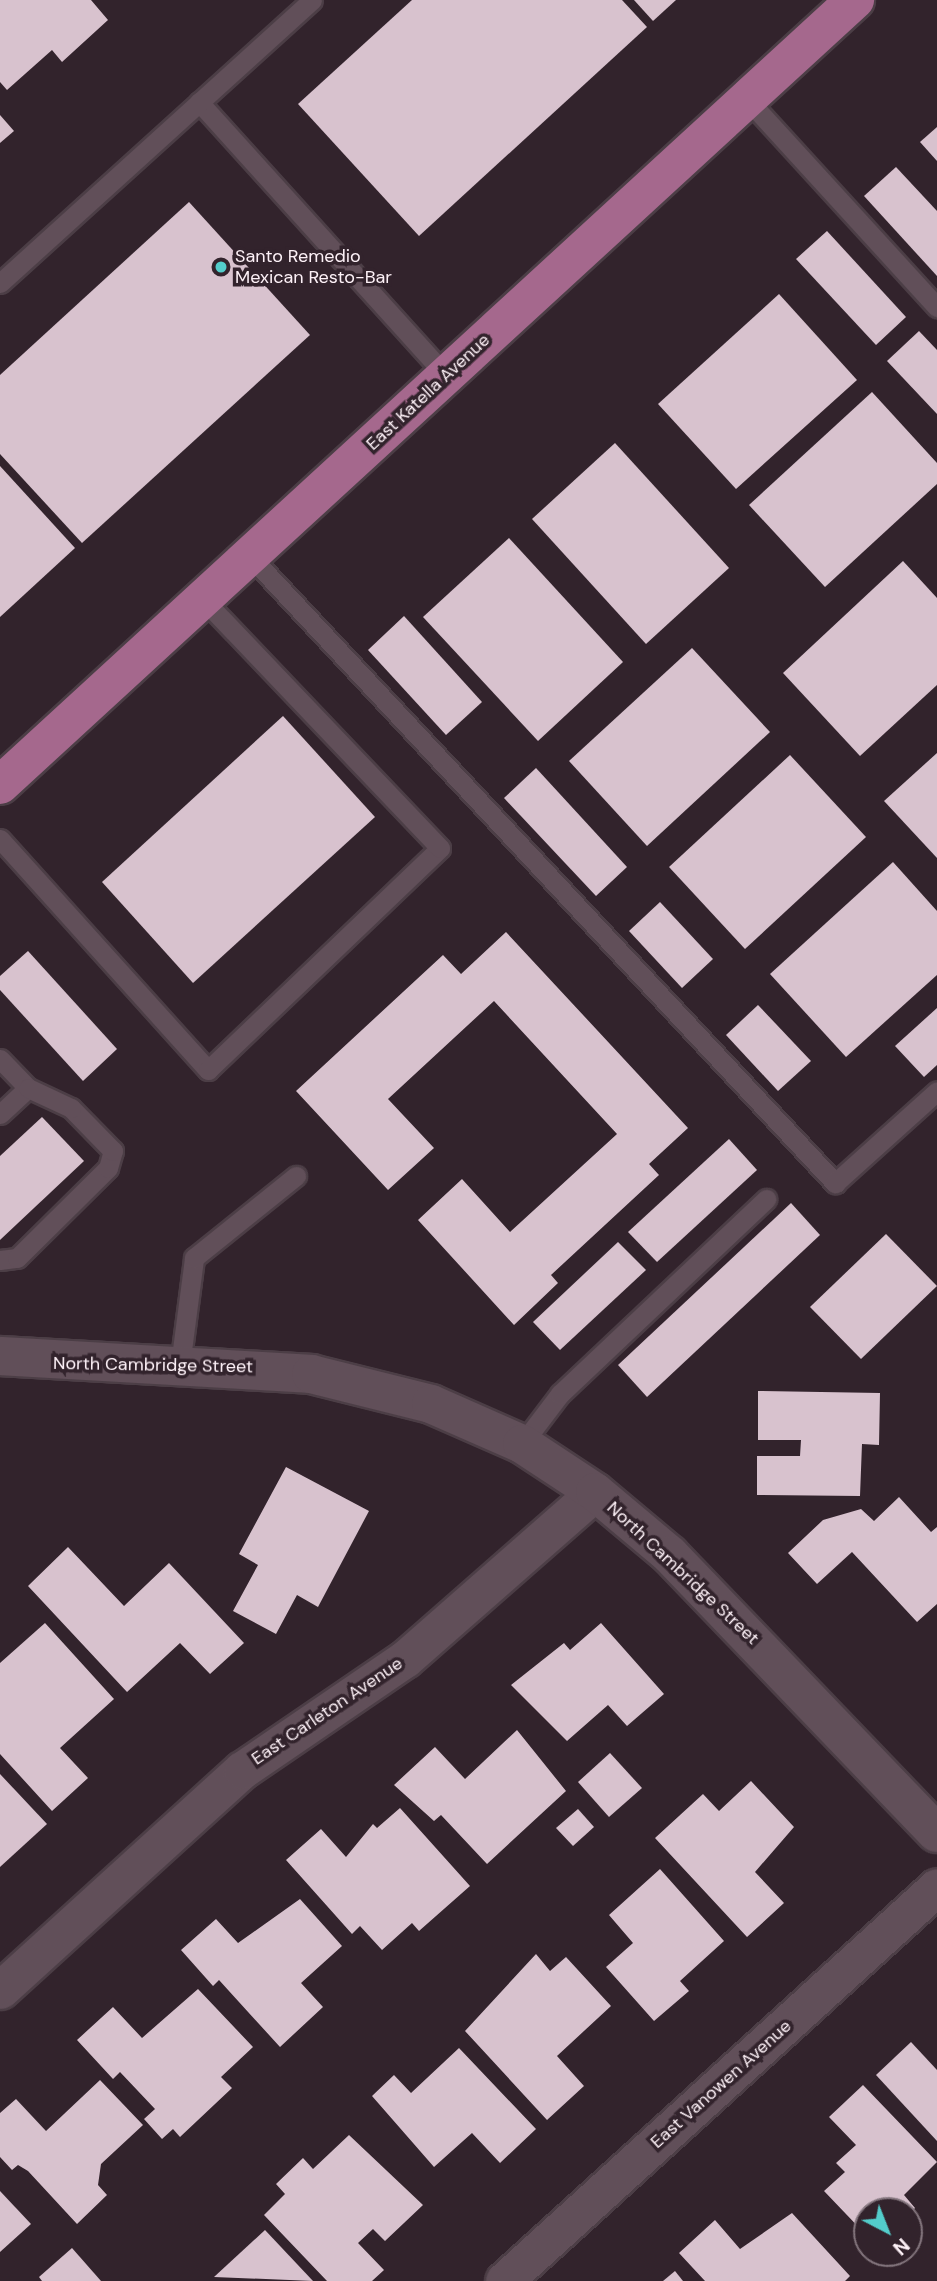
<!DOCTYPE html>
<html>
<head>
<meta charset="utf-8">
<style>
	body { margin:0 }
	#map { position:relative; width:937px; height:2281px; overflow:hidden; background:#32232c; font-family:"DM Sans",sans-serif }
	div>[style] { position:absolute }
	.building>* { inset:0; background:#d8c2ce }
	.roads { filter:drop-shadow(2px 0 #4c3e46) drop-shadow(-2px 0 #4c3e46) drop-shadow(0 2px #4c3e46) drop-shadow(0 -2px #4c3e46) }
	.service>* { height:19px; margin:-9.5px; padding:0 9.5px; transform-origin:9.5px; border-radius:9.5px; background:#614f59 }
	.minor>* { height:37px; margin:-18.5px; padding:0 18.5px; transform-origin:18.5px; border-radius:18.5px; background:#614f59 }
	.tertiary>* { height:38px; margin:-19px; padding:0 19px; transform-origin:19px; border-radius:19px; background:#614f59 }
	.primary>* { height:38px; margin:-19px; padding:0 19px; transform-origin:19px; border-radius:19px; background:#a5688d }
	.dots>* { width:19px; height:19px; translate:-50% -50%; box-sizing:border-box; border:4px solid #32232c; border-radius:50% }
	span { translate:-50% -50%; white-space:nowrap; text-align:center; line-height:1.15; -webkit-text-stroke:7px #32232c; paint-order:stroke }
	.poi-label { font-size:18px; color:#fdf1f7 }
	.left { translate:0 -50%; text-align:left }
	.street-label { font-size:18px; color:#fdf1f7 }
	.north { position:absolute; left:853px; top:2197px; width:70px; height:70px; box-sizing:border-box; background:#32232c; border:2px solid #83757d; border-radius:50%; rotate:138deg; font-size:19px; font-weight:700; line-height:28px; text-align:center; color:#fdf1f7 }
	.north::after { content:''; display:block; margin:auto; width:24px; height:32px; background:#53cdcb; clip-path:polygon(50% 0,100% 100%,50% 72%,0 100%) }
</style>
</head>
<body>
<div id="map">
	<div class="building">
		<div style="clip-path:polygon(0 0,91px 0,108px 20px,62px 62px,52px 50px,7px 90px,0 82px)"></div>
		<div style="clip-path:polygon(412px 0,622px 0,647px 27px,419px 236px,298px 104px)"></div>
		<div style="clip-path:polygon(634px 0,676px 0,653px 21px)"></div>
		<div style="clip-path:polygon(0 115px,14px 131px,0 143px)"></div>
		<div style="clip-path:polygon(937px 127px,937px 161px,920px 142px)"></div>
		<div style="clip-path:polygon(896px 167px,937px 211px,937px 276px,864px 196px)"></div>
		<div style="clip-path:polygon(189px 202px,310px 335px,82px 543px,0 454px,0 375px)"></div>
		<div style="clip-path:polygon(827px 231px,906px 317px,876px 345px,796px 259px)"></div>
		<div style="clip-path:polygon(779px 294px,857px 380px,736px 489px,658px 404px)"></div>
		<div style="clip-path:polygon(919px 331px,937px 350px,937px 414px,887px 361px)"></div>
		<div style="clip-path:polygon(872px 392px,937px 463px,937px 484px,825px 587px,749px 505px)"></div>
		<div style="clip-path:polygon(615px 443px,729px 568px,646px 644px,532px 519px)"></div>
		<div style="clip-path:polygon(0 466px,75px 548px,0 617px)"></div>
		<div style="clip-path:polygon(509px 538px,623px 662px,538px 741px,423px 617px)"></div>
		<div style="clip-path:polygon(903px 561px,937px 598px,937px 685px,860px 756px,783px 673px)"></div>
		<div style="clip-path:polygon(404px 616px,482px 702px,446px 735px,368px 650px)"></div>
		<div style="clip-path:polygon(692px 648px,770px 732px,647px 846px,569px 761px)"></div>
		<div style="clip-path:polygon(283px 716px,375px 817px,193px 983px,102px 882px)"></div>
		<div style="clip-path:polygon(937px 753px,937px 858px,884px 801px)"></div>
		<div style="clip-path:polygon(790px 755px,866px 837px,745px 949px,669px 867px)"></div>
		<div style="clip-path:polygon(536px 768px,627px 867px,596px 896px,504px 798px)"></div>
		<div style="clip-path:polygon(893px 862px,937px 911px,937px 975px,846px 1057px,770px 974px)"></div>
		<div style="clip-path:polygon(660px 902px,713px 959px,682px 988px,629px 931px)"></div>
		<div style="clip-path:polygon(506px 932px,688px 1128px,649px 1164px,659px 1175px,551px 1275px,558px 1283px,514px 1325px,418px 1220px,462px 1179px,510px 1232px,617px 1134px,494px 1001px,388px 1099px,434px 1148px,388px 1190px,296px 1091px,443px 955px,461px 974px)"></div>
		<div style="clip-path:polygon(28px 951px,117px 1049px,83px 1081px,0 990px,0 976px)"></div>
		<div style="clip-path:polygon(758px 1005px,811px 1061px,778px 1091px,726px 1035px)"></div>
		<div style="clip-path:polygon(937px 1008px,937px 1065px,924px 1077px,895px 1046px)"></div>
		<div style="clip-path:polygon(42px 1117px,84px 1161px,0 1240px,0 1156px)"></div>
		<div style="clip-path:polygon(729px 1139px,757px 1170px,657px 1262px,628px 1232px)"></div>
		<div style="clip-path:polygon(791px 1203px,820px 1235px,647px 1397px,618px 1365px)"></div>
		<div style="clip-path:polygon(886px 1234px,937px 1286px,861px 1359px,810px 1307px)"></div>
		<div style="clip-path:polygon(618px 1242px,646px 1270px,560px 1350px,533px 1322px)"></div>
		<div style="clip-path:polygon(758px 1391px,880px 1393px,879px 1445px,862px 1444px,860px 1496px,757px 1495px,757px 1456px,800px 1456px,801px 1440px,758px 1440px)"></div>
		<div style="clip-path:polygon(286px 1467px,369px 1511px,318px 1607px,297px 1595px,276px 1634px,233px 1611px,258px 1565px,239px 1554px)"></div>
		<div style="clip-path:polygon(899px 1497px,931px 1532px,937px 1527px,937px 1604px,917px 1622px,852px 1552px,817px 1584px,788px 1553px,823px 1520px,861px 1509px,874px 1521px)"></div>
		<div style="clip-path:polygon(68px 1547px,124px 1606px,169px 1563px,244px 1643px,210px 1674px,180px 1643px,127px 1692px,28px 1586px)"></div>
		<div style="clip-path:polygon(45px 1623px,114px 1699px,60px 1748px,88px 1778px,52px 1811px,0 1754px,0 1663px)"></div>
		<div style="clip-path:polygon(601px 1623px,664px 1694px,627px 1726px,608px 1705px,567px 1741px,511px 1685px,564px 1643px,570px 1650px)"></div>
		<div style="clip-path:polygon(517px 1730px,566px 1791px,487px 1864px,441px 1815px,434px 1821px,394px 1785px,435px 1747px,465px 1779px)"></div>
		<div style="clip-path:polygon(610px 1753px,642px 1788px,609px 1817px,578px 1782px)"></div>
		<div style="clip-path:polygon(0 1774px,47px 1824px,0 1867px)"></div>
		<div style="clip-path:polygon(751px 1781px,794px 1827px,755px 1872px,784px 1903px,747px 1937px,655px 1838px,703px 1794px,719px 1811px)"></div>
		<div style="clip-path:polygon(400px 1808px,470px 1886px,419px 1931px,412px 1923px,382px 1950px,360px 1926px,352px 1934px,286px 1860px,321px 1829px,346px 1857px,373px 1824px,377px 1828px)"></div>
		<div style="clip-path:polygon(578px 1809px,594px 1827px,573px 1846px,556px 1828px)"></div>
		<div style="clip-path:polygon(660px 1869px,724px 1941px,680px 1981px,689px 1991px,654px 2021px,606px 1967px,633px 1943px,609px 1915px)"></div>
		<div style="clip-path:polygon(300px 1899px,342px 1946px,301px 1983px,323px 2007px,280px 2047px,219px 1980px,213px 1986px,181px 1950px,216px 1919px,238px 1943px)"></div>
		<div style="clip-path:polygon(536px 1954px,550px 1971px,566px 1957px,611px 2006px,557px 2056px,584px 2086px,547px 2120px,465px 2031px)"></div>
		<div style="clip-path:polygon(198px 1989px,253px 2047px,221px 2077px,232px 2088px,180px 2137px,173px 2129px,162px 2139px,144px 2119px,155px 2109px,120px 2072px,113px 2079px,77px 2040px,113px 2007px,142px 2038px)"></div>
		<div style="clip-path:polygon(911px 2042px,937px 2070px,937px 2141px,876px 2075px)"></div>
		<div style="clip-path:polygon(459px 2048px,536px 2129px,500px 2163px,472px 2133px,434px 2167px,372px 2096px,394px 2075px,411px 2093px)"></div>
		<div style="clip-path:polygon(100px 2080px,143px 2125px,101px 2164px,98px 2185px,107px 2195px,77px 2224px,28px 2171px,18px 2165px,12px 2170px,0 2157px,0 2113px,16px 2099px,46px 2131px)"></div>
		<div style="clip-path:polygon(863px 2085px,937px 2162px,904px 2195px,915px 2208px,909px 2214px,891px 2207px,867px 2211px,867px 2236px,824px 2191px,845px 2172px,836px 2163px,856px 2145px,829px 2117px)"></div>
		<div style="clip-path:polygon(349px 2135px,423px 2205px,385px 2241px,373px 2229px,358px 2243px,384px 2270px,372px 2281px,327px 2281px,264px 2215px,285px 2194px,276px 2184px,303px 2158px,313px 2169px)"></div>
		<div style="clip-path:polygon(0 2191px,31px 2224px,0 2252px)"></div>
		<div style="clip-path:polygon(792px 2213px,850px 2276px,845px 2281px,705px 2281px,679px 2253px,715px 2220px,740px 2249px)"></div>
		<div style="clip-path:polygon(265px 2230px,313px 2281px,214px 2277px)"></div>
		<div style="clip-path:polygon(72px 2248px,101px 2281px,42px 2281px,39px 2277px)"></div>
		<div style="clip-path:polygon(675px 2271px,683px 2281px,663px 2281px)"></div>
	</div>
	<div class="roads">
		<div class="service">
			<div style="left:747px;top:99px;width:282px;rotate:47.6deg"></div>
			<div style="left:199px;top:102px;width:368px;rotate:47.9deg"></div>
			<div style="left:0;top:283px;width:421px;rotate:-42.2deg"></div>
			<div style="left:250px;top:556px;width:858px;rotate:46.98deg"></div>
			<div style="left:835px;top:1183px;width:137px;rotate:-42deg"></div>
			<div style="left:0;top:839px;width:311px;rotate:48deg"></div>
			<div style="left:208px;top:1070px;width:321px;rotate:-43.7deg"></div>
			<div style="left:440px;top:848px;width:344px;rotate:-133.6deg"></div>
			<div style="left:0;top:1059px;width:40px;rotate:46deg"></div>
			<div style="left:28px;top:1088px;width:38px;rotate:137deg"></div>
			<div style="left:0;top:1260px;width:17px;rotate:-7deg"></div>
			<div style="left:17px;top:1258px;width:128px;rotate:-44.7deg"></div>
			<div style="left:108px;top:1168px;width:18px;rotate:-74deg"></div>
			<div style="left:113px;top:1151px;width:60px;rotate:-134.3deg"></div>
			<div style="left:71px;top:1108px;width:47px;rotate:-155.1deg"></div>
			<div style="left:180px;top:1365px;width:108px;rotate:-82.5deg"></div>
			<div style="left:194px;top:1258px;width:131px;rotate:-38.8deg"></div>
			<div style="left:522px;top:1444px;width:63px;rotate:-52.8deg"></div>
			<div style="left:560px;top:1394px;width:284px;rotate:-43.4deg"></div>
		</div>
		<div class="minor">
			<div style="left:0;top:1990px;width:327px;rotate:-42.3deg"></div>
			<div style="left:242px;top:1770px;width:197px;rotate:-34.3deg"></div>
			<div style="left:405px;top:1659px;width:253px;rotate:-41.3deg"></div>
			<div style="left:504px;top:2281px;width:585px;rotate:-42.3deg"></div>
		</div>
		<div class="tertiary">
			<div style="left:0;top:1356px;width:312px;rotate:3.3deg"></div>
			<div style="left:311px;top:1374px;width:124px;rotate:14deg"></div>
			<div style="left:431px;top:1404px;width:99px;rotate:23.7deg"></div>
			<div style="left:522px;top:1444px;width:87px;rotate:33.3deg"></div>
			<div style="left:595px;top:1492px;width:98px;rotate:40deg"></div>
			<div style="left:670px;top:1555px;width:385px;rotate:46.2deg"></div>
		</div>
		<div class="primary">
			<div style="left:0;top:785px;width:1161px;rotate:-42.56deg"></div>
		</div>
	</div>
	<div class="dots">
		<div style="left:221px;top:267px;background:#53cdcb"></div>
	</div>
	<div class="poi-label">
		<span class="left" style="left:235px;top:267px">Santo Remedio<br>Mexican Resto-Bar</span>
	</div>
	<div class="street-label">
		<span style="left:428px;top:392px;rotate:-43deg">East Katella Avenue</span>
		<span style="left:153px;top:1365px;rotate:1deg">North Cambridge Street</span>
		<span style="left:683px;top:1573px;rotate:43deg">North Cambridge Street</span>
		<span style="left:327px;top:1711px;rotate:-34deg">East Carleton Avenue</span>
		<span style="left:721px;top:2084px;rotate:-42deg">East Vanowen Avenue</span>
	</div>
	<div class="north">N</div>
</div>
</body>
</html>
